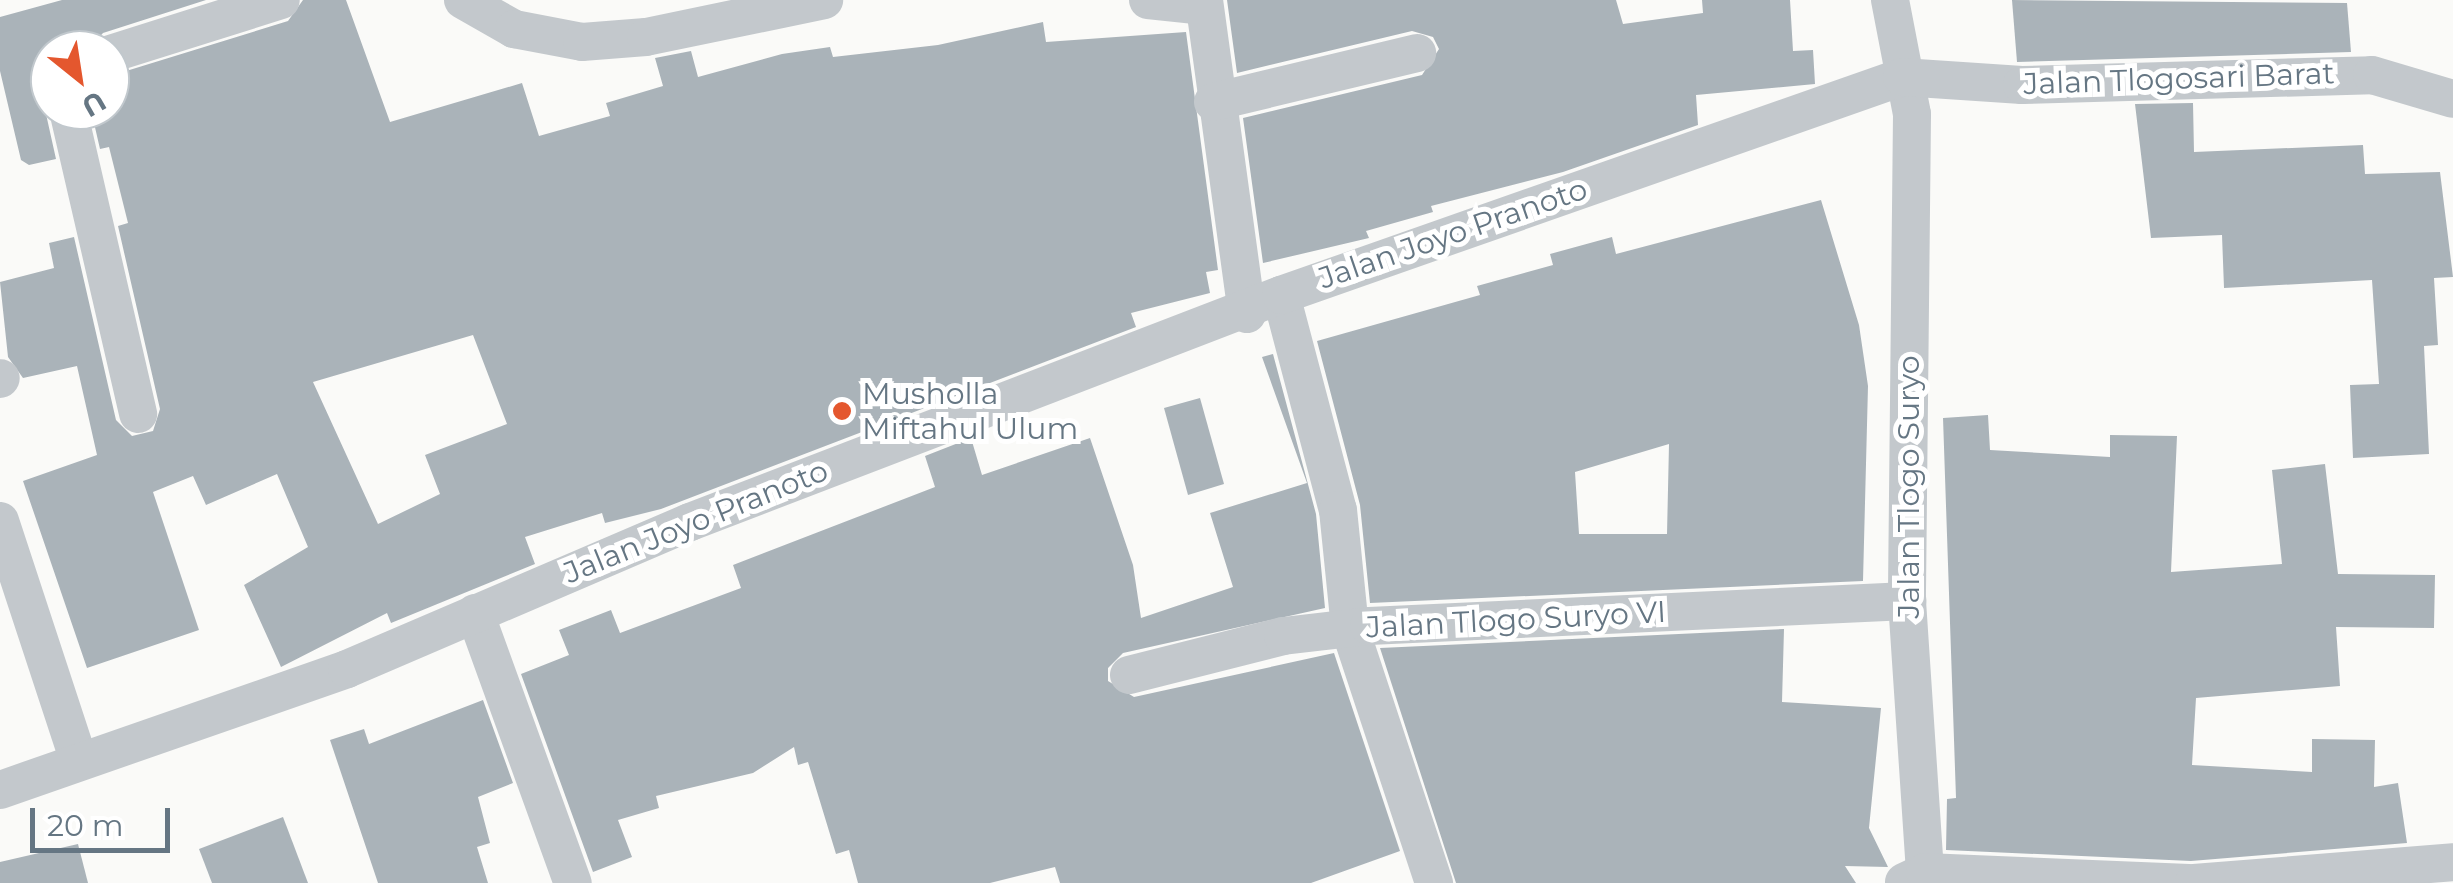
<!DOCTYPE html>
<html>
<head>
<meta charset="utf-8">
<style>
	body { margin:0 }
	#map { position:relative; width:2453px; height:883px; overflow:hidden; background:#fafaf8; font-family:Montserrat,sans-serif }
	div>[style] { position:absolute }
	.building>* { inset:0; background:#aab3b9 }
	.street>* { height:38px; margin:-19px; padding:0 19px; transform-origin:19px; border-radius:19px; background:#c3c8cc }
	.dots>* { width:28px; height:28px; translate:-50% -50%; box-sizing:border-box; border:5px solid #fff; border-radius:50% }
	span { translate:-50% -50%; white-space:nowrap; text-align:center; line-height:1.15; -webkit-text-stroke:10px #fff; paint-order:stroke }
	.street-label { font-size:30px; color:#657683 }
	.poi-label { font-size:30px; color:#657683 }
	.left { translate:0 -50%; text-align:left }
	.north { position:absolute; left:30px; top:30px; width:100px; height:100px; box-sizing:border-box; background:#fff; border:2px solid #c1c8cd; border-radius:50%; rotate:150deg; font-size:28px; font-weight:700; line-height:40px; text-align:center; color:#657683 }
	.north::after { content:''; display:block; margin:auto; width:35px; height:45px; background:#e4572e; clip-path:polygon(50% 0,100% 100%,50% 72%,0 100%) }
	.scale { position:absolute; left:30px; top:808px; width:140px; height:45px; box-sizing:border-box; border:5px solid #657683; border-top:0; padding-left:12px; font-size:30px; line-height:35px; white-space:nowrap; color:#657683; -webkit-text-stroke:8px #fff; paint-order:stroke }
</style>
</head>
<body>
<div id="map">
	<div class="building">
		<div style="clip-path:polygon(62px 0,206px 0,103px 33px,88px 50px,50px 50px,46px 114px,56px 159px,29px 165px,21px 160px,0 71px,0 17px)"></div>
		<div style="clip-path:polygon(evenodd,303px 0,346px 0,390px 122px,522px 83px,539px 136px,610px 116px,606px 103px,663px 86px,655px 58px,691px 51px,698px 77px,782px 54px,830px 47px,833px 57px,938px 45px,1043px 22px,1046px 42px,1186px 32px,1218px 270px,1206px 272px,1210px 293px,1131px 313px,1136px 327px,661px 509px,605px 523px,602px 513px,525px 537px,535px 564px,391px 623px,387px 613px,281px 667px,244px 585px,308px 547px,277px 474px,206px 505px,193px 476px,153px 492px,199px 630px,87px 668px,23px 481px,97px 455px,77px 366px,23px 378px,8px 357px,0 282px,54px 268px,49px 243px,74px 237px,116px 420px,132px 436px,153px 431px,160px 409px,118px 226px,128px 223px,109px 147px,100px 149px,91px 110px,110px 110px,110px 76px,288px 21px,303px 0,473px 335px,507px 424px,425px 455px,440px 494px,378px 524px,313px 382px,473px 335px)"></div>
		<div style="clip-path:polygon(1227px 0,1616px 0,1623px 24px,1703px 13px,1702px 0,1790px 0,1793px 51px,1813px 50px,1815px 84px,1696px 95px,1698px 125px,1563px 172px,1431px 206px,1433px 212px,1366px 231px,1369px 238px,1263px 263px,1243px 118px,1422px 75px,1439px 49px,1433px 37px,1412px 31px,1237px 73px)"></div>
		<div style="clip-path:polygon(2012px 0,2347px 3px,2351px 52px,2017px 62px)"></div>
		<div style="clip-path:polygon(2193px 103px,2194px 152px,2363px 145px,2365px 174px,2440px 172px,2453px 277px,2434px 278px,2438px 345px,2424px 346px,2429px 454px,2353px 458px,2350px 385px,2379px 384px,2372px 280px,2224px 288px,2222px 235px,2151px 238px,2135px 104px)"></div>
		<div style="clip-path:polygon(evenodd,1821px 200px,1859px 325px,1868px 386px,1863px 581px,1370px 603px,1360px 505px,1317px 341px,1480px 295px,1477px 286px,1553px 265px,1550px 254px,1612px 237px,1616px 254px,1821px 200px,1669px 444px,1667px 534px,1579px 534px,1575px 472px,1669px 444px)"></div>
		<div style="clip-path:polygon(1273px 354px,1316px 514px,1325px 608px,1123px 653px,1108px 668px,1108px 681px,1134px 697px,1334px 653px,1400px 851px,1311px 883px,1060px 883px,1055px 867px,990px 883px,858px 883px,849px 850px,836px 854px,808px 762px,798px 765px,794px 747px,753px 773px,656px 796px,659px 808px,618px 820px,632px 857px,593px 872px,521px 674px,569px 655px,559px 630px,611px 610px,620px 633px,741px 588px,733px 565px,935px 487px,925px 456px,971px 438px,982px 475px,1090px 438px,1133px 565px,1141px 618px,1233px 587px,1210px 513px,1307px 483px,1262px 357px)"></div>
		<div style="clip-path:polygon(1200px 398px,1224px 484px,1188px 495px,1164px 408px)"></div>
		<div style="clip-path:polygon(1988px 415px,1990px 450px,2110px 457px,2110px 435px,2177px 436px,2171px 572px,2282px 564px,2272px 470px,2325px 464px,2338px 574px,2435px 575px,2434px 628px,2336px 627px,2340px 686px,2196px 698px,2192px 765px,2312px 772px,2312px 739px,2375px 740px,2374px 787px,2398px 783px,2407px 843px,2191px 861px,1946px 850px,1947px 799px,1956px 798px,1943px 418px)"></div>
		<div style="clip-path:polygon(1784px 629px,1782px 702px,1881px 708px,1869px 828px,1888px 867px,1845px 866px,1856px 883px,1456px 883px,1380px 648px)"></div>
		<div style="clip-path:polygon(483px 700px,513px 783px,478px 797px,490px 843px,477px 847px,488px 883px,378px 883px,330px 740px,364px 729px,369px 744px)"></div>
		<div style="clip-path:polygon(283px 817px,308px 883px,212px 883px,199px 849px)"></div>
		<div style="clip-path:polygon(78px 844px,88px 883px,0 883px,0 862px)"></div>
	</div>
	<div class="street">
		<div style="left:463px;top:0;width:59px;rotate:29.6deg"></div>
		<div style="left:514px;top:29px;width:69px;rotate:10.8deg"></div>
		<div style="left:582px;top:42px;width:64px;rotate:-4.5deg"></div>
		<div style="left:646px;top:37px;width:182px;rotate:-11.7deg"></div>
		<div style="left:1148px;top:0;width:55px;rotate:6.2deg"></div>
		<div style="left:1204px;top:0;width:317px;rotate:82.2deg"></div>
		<div style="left:1890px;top:0;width:116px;rotate:79.1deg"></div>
		<div style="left:1912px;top:114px;width:487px;rotate:90.6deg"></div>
		<div style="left:1907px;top:601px;width:272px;rotate:86.2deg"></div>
		<div style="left:110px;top:54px;width:179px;rotate:-17.5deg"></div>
		<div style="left:1213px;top:102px;width:210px;rotate:-13.5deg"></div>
		<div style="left:68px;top:110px;width:312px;rotate:77deg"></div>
		<div style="left:1281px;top:295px;width:222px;rotate:75.2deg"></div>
		<div style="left:1338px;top:510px;width:120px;rotate:84.2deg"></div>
		<div style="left:1350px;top:629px;width:268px;rotate:71.7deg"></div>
		<div style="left:0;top:379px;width:1px;rotate:-45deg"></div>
		<div style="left:0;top:521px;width:253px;rotate:71.8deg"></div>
		<div style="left:475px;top:613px;width:287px;rotate:70.1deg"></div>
		<div style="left:1129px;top:675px;width:159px;rotate:-14.2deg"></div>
		<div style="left:1283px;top:636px;width:87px;rotate:-6.6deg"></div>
		<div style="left:1369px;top:626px;width:539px;rotate:-2.66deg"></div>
		<div style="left:0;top:790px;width:367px;rotate:-19.2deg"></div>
		<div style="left:347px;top:669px;width:373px;rotate:-23.2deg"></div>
		<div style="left:690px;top:522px;width:633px;rotate:-21.01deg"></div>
		<div style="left:1281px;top:295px;width:658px;rotate:-19.34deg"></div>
		<div style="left:1902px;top:77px;width:120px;rotate:3.8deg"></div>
		<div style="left:2022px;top:85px;width:350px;rotate:-1.6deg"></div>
		<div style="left:2372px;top:75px;width:84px;rotate:16.5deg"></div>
		<div style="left:1904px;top:882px;width:23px;rotate:-25deg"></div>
		<div style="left:1925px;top:872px;width:264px;rotate:2.4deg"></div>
		<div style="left:2194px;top:883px;width:260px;rotate:-4.6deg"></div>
	</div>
	<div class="dots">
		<div style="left:842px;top:411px;background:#e4572e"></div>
	</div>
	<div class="street-label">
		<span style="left:2179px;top:79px;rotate:-2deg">Jalan Tlogosari Barat</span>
		<span style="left:1453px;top:234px;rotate:-19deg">Jalan Joyo Pranoto</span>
		<span style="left:1909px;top:487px;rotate:-90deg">Jalan Tlogo Suryo</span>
		<span style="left:696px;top:522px;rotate:-22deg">Jalan Joyo Pranoto</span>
		<span style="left:1516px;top:620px;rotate:-3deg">Jalan Tlogo Suryo VI</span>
	</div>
	<div class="poi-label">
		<span class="left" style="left:862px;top:411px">Musholla<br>Miftahul Ulum</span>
	</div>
	<div class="north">U</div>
	<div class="scale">20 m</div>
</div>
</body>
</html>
